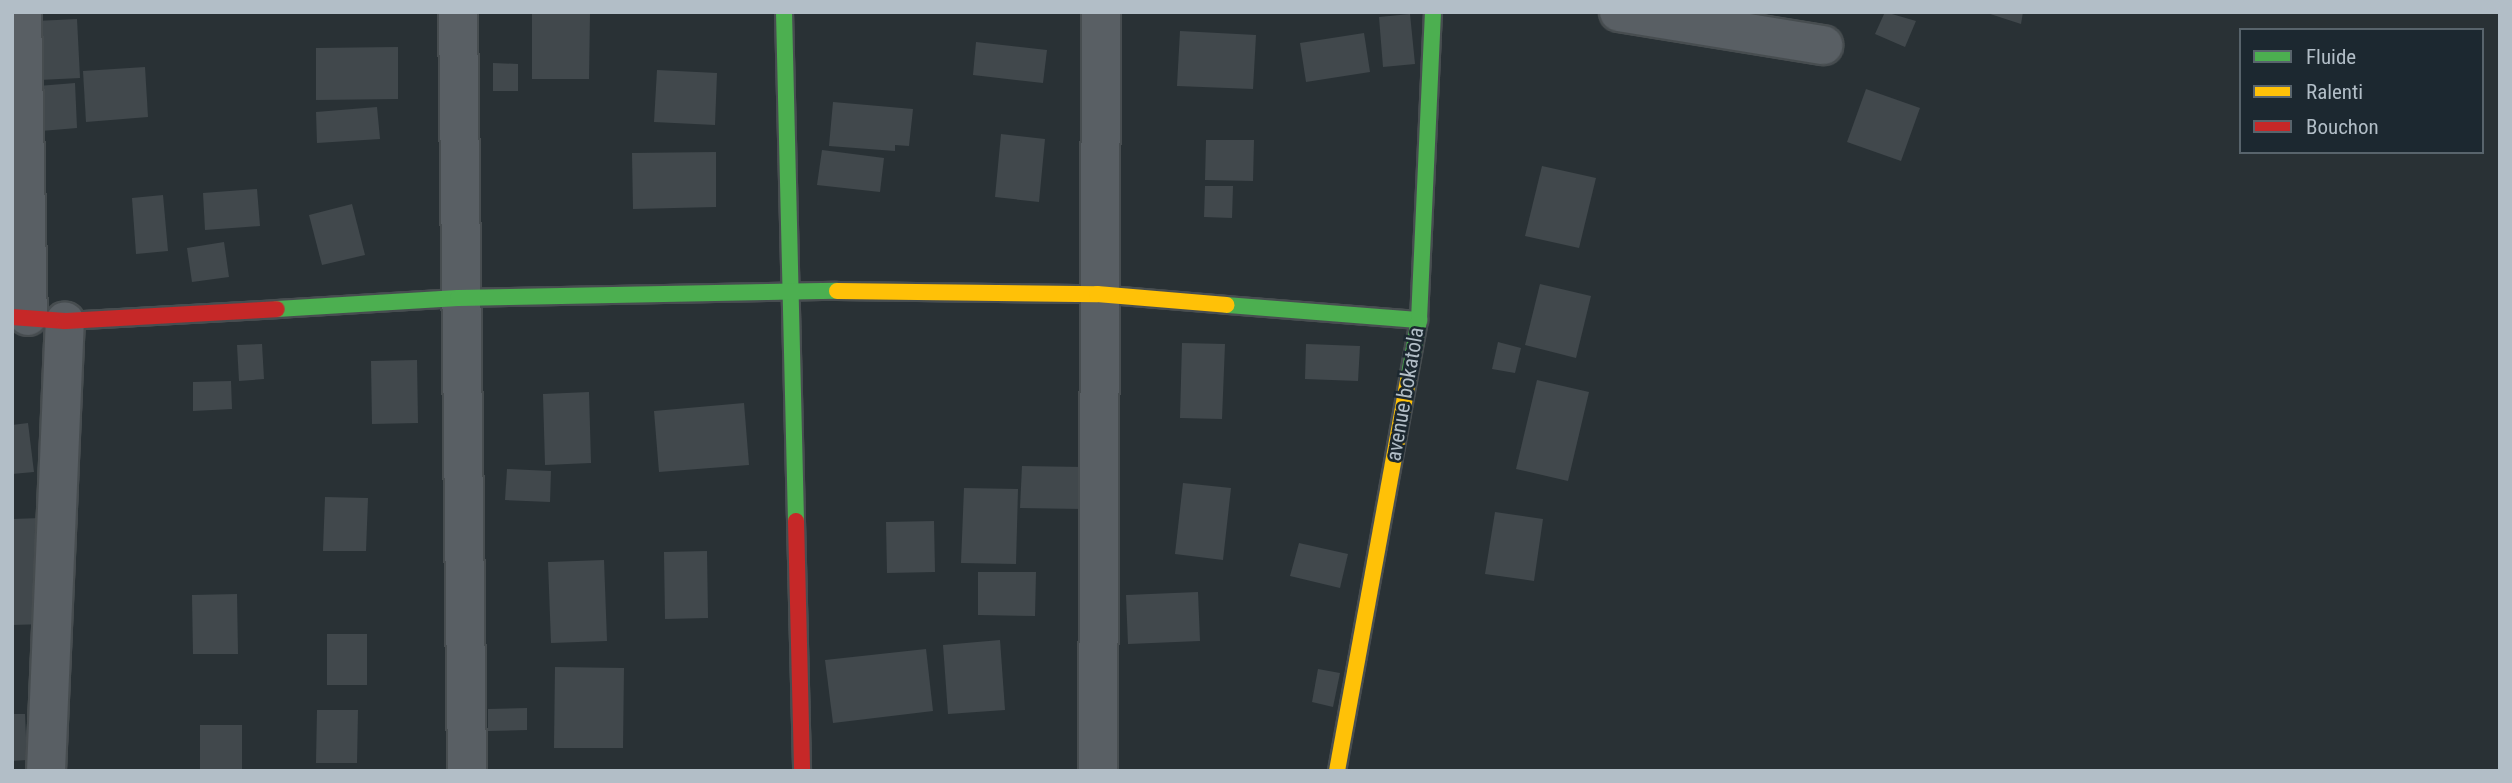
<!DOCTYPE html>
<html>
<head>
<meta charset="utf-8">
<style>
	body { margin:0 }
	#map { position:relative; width:2512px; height:783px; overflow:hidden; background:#293135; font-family:"Roboto Condensed",sans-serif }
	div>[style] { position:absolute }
	.building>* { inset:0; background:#41484c }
	.roads { filter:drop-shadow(2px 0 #474d50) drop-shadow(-2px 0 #474d50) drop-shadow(0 2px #474d50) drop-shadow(0 -2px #474d50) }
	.street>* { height:38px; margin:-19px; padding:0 19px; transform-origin:19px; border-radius:19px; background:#595f64 }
	.fast>* { height:16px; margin:-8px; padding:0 8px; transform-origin:8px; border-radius:8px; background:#4caf50 }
	.slow>* { height:16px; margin:-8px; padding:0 8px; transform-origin:8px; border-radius:8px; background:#ffc107 }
	.jam>* { height:16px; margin:-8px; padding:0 8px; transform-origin:8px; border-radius:8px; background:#c62828 }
	span { translate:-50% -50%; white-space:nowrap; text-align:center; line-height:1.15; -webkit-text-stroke:5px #1c2830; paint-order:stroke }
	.street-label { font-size:21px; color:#b2bec7 }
	.frame { position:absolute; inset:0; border:14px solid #b2bec7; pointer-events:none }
	.legend { position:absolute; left:2239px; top:28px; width:245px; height:126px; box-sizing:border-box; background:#1c2830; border:2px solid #58646c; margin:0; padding:9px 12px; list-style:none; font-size:21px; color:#b2bec7 }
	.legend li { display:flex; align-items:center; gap:14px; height:35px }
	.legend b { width:35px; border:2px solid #58646c }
</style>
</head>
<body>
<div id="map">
	<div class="building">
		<div style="clip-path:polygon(532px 12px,590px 12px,589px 79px,532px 79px)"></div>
		<div style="clip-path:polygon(1885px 12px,1916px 21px,1905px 47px,1875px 34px)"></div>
		<div style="clip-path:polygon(1984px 12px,2023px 12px,2021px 24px)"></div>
		<div style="clip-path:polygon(1410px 14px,1415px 64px,1383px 67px,1379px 17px)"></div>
		<div style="clip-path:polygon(77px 19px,80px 78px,39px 80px,36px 21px)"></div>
		<div style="clip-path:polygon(1180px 31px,1256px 35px,1253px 89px,1177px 86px)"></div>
		<div style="clip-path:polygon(1364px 33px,1370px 72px,1306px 82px,1300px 43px)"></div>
		<div style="clip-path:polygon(976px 42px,1047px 50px,1043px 83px,973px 75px)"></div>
		<div style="clip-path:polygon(398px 47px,398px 99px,316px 100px,316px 48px)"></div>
		<div style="clip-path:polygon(493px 63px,518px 64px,518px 91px,493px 91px)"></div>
		<div style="clip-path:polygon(145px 67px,148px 117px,86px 122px,83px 71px)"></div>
		<div style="clip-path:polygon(657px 70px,717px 73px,715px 125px,654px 122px)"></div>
		<div style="clip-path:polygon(75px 83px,77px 128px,41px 131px,38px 86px)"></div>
		<div style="clip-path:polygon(1866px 89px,1920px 108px,1901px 161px,1847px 142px)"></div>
		<div style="clip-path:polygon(833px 102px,913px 109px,909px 146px,895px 145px,895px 151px,829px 146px)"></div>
		<div style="clip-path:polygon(377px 107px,380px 139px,317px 143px,316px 112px)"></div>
		<div style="clip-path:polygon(1001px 134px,1045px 139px,1039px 202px,995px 197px)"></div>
		<div style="clip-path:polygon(1206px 140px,1254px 140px,1253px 181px,1205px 180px)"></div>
		<div style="clip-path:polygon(822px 150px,884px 158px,880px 192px,817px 185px)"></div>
		<div style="clip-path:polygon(716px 152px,716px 207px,633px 209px,632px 153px)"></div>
		<div style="clip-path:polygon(1542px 166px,1596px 178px,1579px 248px,1525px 236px)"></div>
		<div style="clip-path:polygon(1205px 186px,1233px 186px,1232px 218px,1204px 217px)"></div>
		<div style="clip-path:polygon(257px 189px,260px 226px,205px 230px,203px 193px)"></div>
		<div style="clip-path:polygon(163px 195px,168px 251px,136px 254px,132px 198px)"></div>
		<div style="clip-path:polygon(352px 204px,365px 255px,322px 265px,309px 215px)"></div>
		<div style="clip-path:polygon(224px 242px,229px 277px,192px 282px,187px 248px)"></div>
		<div style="clip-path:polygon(1540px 284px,1591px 296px,1576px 358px,1525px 345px)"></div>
		<div style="clip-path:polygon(1498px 342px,1521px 348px,1515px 373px,1492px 369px)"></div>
		<div style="clip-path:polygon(1182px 343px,1225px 344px,1222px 419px,1180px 418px)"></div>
		<div style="clip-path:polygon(262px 344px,264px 379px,239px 381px,237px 345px)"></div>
		<div style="clip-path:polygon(1306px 344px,1360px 346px,1358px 381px,1305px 379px)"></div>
		<div style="clip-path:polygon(417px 360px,418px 423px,372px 424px,371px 361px)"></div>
		<div style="clip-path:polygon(1537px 380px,1589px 392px,1568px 481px,1516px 469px)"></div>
		<div style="clip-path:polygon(231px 381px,232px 409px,193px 411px,193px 382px)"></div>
		<div style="clip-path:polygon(589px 392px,591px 463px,545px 465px,543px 394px)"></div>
		<div style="clip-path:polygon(744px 403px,749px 465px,659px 472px,654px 411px)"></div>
		<div style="clip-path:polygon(28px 423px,34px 472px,12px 474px,12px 425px)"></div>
		<div style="clip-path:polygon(1022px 466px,1083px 467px,1082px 509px,1020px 508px)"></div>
		<div style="clip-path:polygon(507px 469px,551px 471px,550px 502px,505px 500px)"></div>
		<div style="clip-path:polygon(1183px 483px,1231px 488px,1223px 560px,1175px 554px)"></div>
		<div style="clip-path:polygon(964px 488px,1018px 489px,1016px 564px,961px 563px)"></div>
		<div style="clip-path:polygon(325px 497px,368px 498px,366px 551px,323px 551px)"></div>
		<div style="clip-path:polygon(1495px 512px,1543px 519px,1534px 581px,1485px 574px)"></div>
		<div style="clip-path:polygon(41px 518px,45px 624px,12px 625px,12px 519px)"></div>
		<div style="clip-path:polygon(934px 521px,935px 572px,887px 573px,886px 522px)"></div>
		<div style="clip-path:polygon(1299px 543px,1348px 554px,1340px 588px,1290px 576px)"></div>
		<div style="clip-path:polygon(707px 551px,708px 618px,665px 619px,664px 552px)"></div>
		<div style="clip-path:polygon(604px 560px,607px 641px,551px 643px,548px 562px)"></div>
		<div style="clip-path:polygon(978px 572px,1036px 572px,1035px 616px,978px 615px)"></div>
		<div style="clip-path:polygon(1198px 592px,1200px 641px,1128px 644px,1126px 595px)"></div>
		<div style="clip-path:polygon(237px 594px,238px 654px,193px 654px,192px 595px)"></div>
		<div style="clip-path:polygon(327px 634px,367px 634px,367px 685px,327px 685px)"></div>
		<div style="clip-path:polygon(1000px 640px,1005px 710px,948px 714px,943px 645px)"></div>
		<div style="clip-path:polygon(926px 649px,933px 711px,833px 723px,825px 660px)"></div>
		<div style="clip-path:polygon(555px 667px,624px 668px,623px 748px,554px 748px)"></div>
		<div style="clip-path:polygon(1318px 669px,1340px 673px,1333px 707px,1312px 702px)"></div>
		<div style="clip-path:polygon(527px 708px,527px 730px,488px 731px,488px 709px)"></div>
		<div style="clip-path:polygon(317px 710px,358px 710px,357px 763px,316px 763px)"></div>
		<div style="clip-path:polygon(12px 714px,25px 714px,27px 760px,12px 761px)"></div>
		<div style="clip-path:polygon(200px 725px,242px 725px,242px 771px,200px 771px)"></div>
	</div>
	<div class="roads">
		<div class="street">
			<div style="left:22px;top:12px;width:304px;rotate:88.9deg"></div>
			<div style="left:458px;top:12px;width:759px;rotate:89.32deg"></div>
			<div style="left:1619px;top:12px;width:207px;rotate:9.2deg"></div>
			<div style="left:46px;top:771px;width:450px;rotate:-87.6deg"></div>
			<div style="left:1098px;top:771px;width:759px;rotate:-89.77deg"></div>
		</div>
		<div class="fast">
			<div style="left:784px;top:12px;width:509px;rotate:88.65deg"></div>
			<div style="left:1227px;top:305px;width:193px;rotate:4.5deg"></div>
			<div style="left:277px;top:309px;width:181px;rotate:-3.5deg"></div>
			<div style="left:458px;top:298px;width:379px;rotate:-1.1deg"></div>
			<div style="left:1408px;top:380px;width:61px;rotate:-79.6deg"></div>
			<div style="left:1419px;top:320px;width:308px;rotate:-87.4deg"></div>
		</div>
		<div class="slow">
			<div style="left:837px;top:291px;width:260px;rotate:0.7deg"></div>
			<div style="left:1097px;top:294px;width:130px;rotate:4.8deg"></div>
			<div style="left:1337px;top:771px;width:397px;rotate:-79.7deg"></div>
		</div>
		<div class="jam">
			<div style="left:12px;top:317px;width:53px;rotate:4.3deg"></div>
			<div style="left:65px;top:321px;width:212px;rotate:-3.2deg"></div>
			<div style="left:796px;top:521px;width:250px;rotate:88.6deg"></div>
		</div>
	</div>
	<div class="street-label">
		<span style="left:1405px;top:394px;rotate:-80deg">avenue bokatola</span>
	</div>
	<div class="frame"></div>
	<ul class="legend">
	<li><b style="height:9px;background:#4caf50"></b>Fluide</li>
	<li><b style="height:9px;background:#ffc107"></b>Ralenti</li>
	<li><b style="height:9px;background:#c62828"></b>Bouchon</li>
	</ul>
</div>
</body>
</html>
